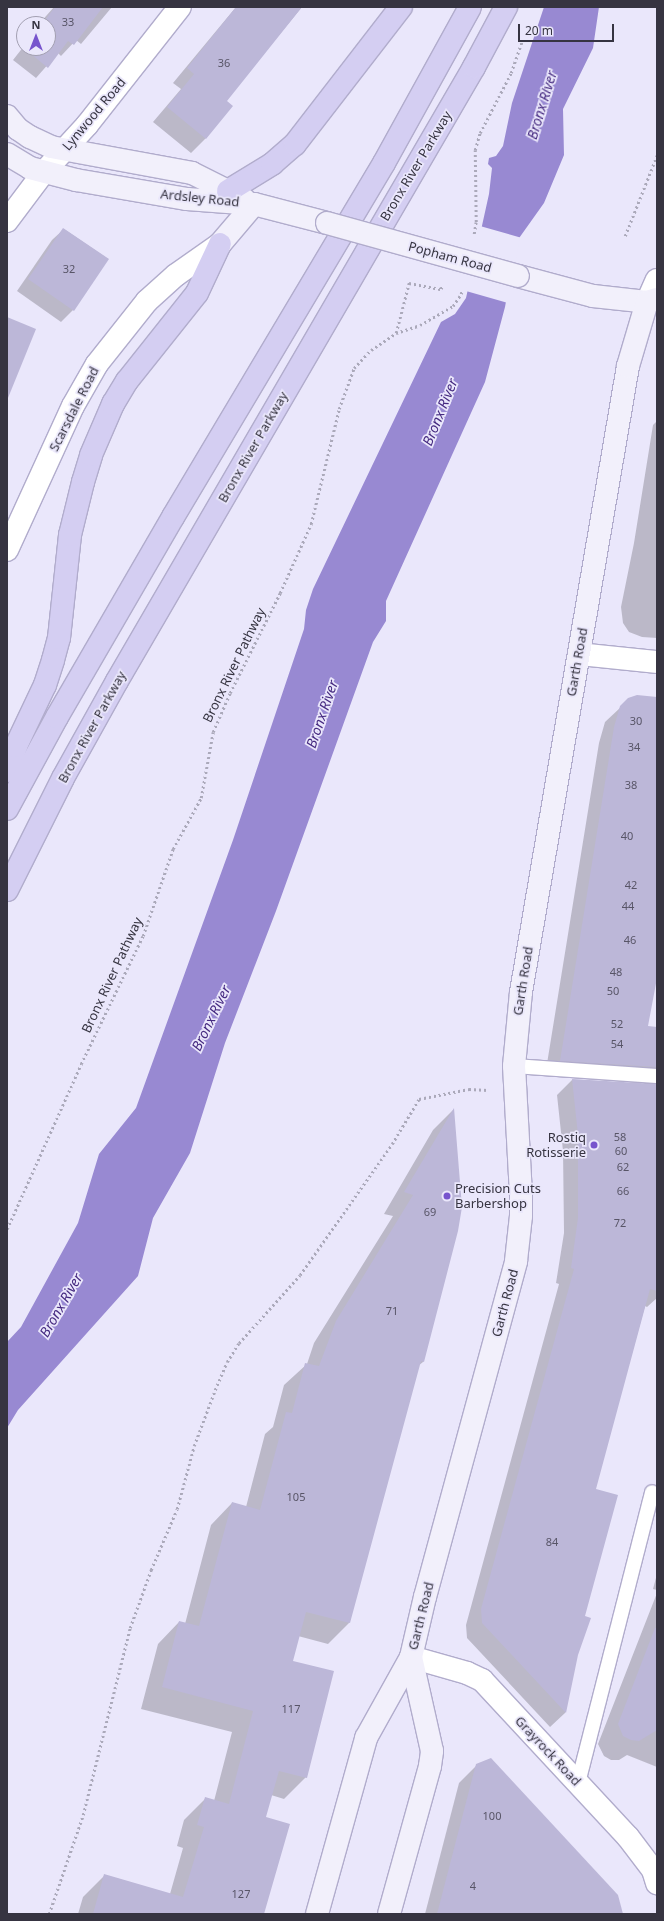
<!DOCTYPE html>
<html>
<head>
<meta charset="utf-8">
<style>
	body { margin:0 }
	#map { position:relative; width:664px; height:1921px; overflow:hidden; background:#eae7fb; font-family:"Noto Sans",sans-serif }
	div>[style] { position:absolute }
	.water>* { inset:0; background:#9889d2 }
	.pier>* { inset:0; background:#eae7fb }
	.shadow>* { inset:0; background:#0003 }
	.building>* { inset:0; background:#bcb7d8 }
	.path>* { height:2.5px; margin-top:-1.25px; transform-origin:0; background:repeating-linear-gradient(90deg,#aba9ba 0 2px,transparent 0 5px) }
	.roads { filter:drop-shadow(1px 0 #b1accc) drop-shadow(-1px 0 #b1accc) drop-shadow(0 1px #b1accc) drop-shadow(0 -1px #b1accc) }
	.lane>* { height:14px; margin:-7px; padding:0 7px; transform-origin:7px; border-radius:7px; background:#fff }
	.street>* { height:22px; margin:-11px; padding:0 11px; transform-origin:11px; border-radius:11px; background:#fff }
	.secondary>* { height:22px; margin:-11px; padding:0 11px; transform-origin:11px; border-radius:11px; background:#f2f0fb }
	.highway>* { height:22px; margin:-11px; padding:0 11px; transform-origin:11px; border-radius:11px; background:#d4cef2 }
	.bridges { filter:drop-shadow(1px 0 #b1accc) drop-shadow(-1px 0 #b1accc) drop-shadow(0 1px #b1accc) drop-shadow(0 -1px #b1accc) }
	.secondary-bridge>* { height:22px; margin:-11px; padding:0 11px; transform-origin:11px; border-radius:11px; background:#f2f0fb }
	.dots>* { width:11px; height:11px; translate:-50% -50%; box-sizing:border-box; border:2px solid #eae7fb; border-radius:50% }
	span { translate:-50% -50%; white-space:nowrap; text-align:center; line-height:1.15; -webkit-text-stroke:3.5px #eae7fb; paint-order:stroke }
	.number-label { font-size:11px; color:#585567 }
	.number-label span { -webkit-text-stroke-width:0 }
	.street-label { font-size:13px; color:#363441 }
	.poi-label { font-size:13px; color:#363441 }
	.right { translate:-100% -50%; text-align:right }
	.left { translate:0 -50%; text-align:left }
	.water-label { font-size:14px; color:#462b81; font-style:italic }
	.frame { position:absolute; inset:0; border:8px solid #363441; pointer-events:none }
	.north { position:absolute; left:16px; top:16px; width:40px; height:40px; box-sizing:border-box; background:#eae7fb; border:1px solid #a29fb1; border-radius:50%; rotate:0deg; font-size:11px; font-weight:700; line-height:16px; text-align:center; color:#363441 }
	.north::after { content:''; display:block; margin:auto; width:14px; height:18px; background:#7754cd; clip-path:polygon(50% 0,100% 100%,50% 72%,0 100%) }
	.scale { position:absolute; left:518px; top:24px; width:96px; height:18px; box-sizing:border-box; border:2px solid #363441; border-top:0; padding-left:5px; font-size:12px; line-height:14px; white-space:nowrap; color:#363441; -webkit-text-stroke:3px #eae7fb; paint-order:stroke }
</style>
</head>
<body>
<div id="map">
	<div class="water">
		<div style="clip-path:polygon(544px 7px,599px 7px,593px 48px,563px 109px,564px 155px,544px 203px,517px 241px,505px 307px,485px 382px,386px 601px,386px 621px,373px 642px,276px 911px,225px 1043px,190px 1153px,153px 1218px,138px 1276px,18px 1410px,7px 1428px,7px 1342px,21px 1327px,78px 1223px,99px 1154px,136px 1108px,233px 840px,304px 629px,306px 610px,313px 589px,441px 322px,455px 314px,466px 298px,489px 194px,492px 168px,488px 164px,489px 158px,496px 156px,503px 146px,512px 103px)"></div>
	</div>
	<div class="pier">
		<div style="clip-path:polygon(480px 226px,522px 238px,519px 242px,508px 303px,466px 291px)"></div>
	</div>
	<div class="shadow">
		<div style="clip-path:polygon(54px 7px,112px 7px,81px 44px,76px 40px,61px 56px,58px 53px,36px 78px,13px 60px,24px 46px,24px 48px,48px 48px,48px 24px,39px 24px)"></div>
		<div style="clip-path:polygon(236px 7px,302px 7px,225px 101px,232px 106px,205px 139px,191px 153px,153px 122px,181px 89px,173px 83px)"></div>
		<div style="clip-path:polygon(64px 229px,108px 259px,73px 310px,61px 322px,17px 291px,52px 240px)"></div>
		<div style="clip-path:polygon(657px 421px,657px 638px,642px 637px,629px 632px,623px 623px,621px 607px,634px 543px,653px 425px)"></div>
		<div style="clip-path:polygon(657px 698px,657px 972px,647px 1027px,657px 1028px,657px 1298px,647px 1307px,645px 1306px,594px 1490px,583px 1617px,577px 1655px,565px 1713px,550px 1727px,467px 1638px,466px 1625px,559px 1284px,556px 1283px,564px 1233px,563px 1151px,557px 1095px,572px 1080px,646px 1085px,642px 1082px,545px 1076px,599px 743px,605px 722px,621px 707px)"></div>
		<div style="clip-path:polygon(453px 1110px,423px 1362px,418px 1366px,349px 1623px,328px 1644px,298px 1636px,292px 1662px,306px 1777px,284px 1799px,271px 1795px,265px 1818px,263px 1914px,78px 1914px,83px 1897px,105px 1875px,170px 1894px,183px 1848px,177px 1846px,184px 1820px,206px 1798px,214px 1801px,232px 1732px,141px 1709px,158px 1644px,179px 1622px,185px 1624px,211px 1525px,232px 1503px,246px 1507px,265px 1434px,273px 1427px,284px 1385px,307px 1364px,314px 1343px,393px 1216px,384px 1214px,433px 1130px)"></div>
		<div style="clip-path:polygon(657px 1574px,657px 1590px,653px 1589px)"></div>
		<div style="clip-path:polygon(657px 1593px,657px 1767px,627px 1755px,619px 1760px,611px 1760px,604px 1756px,598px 1744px)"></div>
		<div style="clip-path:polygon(477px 1765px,620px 1914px,425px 1914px,459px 1783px)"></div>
	</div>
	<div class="building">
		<div style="clip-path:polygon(55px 7px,103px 7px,74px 45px,68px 41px,48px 68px,24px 48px,48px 48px,48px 24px,42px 24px)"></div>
		<div style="clip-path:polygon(236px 7px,302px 7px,227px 101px,233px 106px,206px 139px,167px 107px,194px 74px,187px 68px)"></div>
		<div style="clip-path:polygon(63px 228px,109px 259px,74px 311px,28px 279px)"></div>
		<div style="clip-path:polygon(7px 317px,36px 329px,8px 398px,7px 397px)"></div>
		<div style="clip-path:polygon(637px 695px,657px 697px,657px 978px,648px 1026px,657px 1027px,657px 1067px,560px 1061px,614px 727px,620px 706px,628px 698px)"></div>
		<div style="clip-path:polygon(572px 1079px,657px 1084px,657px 1291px,650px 1289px,596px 1489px,618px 1495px,585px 1616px,591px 1618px,578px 1655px,566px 1713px,482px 1623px,481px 1609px,574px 1269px,571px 1268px,578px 1218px,578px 1135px)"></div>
		<div style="clip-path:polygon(454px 1108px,462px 1207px,458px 1231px,424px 1362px,421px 1361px,350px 1623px,306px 1612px,293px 1661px,334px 1671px,307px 1778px,279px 1771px,266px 1817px,290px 1824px,264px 1914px,93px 1914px,104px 1874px,183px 1897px,204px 1827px,197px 1825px,205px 1797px,229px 1804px,253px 1711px,162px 1687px,179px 1621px,199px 1626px,232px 1502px,260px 1510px,286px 1412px,292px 1413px,305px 1363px,319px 1366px,336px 1321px,413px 1195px,404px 1192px)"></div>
		<div style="clip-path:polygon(655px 1628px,657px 1628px,657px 1730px,639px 1741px,631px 1740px,623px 1736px,618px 1724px)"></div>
		<div style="clip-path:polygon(491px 1758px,618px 1895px,623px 1914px,437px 1914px,476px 1764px)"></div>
	</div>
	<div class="path">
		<div style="left:474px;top:234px;width:12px;rotate:-81deg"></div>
		<div style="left:476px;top:222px;width:72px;rotate:-90.8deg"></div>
		<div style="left:475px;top:150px;width:18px;rotate:-74deg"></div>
		<div style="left:480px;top:133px;width:68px;rotate:-62.7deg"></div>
		<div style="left:511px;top:73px;width:34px;rotate:-71deg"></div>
		<div style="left:625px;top:236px;width:87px;rotate:-68.4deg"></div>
		<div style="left:396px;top:333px;width:52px;rotate:-75.4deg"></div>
		<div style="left:409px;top:283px;width:33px;rotate:11deg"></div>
		<div style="left:441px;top:289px;width:4px;rotate:-76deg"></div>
		<div style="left:7px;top:1229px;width:181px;rotate:-65.8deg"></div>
		<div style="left:81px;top:1064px;width:142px;rotate:-64.2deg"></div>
		<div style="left:143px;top:936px;width:92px;rotate:-71deg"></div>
		<div style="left:173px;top:849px;width:58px;rotate:-61.2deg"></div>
		<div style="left:201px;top:798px;width:67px;rotate:-79.7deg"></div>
		<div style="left:213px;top:732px;width:43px;rotate:-66.4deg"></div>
		<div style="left:230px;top:693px;width:112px;rotate:-63.4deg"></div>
		<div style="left:280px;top:593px;width:76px;rotate:-65.8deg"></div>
		<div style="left:311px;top:524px;width:118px;rotate:-76.3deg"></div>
		<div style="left:339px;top:409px;width:44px;rotate:-69.9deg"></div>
		<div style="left:354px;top:368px;width:25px;rotate:-47deg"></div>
		<div style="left:371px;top:350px;width:30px;rotate:-34deg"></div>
		<div style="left:396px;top:333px;width:25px;rotate:-18deg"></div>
		<div style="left:420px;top:325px;width:38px;rotate:-30deg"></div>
		<div style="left:453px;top:306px;width:14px;rotate:-56deg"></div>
		<div style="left:461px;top:294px;width:4px;rotate:-76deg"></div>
		<div style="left:49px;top:1914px;width:105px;rotate:-71deg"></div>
		<div style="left:83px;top:1815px;width:193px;rotate:-75.9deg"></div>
		<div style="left:130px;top:1628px;width:62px;rotate:-70.1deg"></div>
		<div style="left:151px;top:1570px;width:66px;rotate:-66.9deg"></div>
		<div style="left:177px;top:1509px;width:65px;rotate:-74.9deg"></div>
		<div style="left:194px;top:1446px;width:60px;rotate:-69.4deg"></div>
		<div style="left:215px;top:1390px;width:30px;rotate:-67deg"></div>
		<div style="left:227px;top:1362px;width:22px;rotate:-58deg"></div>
		<div style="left:239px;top:1343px;width:91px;rotate:-48.1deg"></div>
		<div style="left:300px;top:1275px;width:160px;rotate:-54.9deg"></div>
		<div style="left:392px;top:1144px;width:52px;rotate:-59deg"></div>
		<div style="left:419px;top:1099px;width:51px;rotate:-11.3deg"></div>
		<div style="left:469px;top:1089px;width:19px;rotate:3deg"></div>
	</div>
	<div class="roads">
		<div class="lane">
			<div style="left:514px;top:1066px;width:143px;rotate:4deg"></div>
			<div style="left:578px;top:1783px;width:300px;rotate:-75.7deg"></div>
		</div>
		<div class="street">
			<div style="left:7px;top:221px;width:60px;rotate:-53.1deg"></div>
			<div style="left:43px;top:173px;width:65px;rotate:-47.5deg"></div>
			<div style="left:87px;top:125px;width:150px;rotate:-51.8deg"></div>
			<div style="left:647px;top:302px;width:24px;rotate:-66deg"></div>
			<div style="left:7px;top:550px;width:158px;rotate:-65.4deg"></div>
			<div style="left:73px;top:406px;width:48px;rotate:-60.3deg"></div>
			<div style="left:97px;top:364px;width:80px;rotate:-51.6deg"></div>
			<div style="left:147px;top:301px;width:39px;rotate:-42deg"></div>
			<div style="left:176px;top:275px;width:54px;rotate:-35.2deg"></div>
			<div style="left:579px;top:654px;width:78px;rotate:5.9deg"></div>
			<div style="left:411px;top:1657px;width:58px;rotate:15.9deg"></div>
			<div style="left:467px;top:1673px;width:17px;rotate:25deg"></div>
			<div style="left:482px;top:1680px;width:214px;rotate:47.1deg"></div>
			<div style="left:628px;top:1837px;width:41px;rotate:52.9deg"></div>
			<div style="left:653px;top:1870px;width:14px;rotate:73deg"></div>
		</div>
		<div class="secondary">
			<div style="left:7px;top:116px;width:17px;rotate:50deg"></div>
			<div style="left:18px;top:129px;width:14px;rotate:34deg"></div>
			<div style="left:30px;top:137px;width:23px;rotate:25deg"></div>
			<div style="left:51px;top:147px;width:143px;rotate:10.4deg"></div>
			<div style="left:192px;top:173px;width:58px;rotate:26.6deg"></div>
			<div style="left:7px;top:154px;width:27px;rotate:31deg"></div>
			<div style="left:30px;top:168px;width:48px;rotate:14.6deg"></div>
			<div style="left:76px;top:180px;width:113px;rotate:9.7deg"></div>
			<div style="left:187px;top:199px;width:67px;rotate:4.3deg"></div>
			<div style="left:254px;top:204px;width:75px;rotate:14.6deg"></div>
			<div style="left:220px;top:244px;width:52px;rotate:-49.6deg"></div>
			<div style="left:518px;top:276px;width:78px;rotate:14.9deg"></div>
			<div style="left:593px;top:296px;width:54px;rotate:6.3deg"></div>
			<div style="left:647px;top:302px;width:10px;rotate:-17deg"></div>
			<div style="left:317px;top:1914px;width:183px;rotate:-74.4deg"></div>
			<div style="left:366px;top:1738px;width:93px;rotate:-60.9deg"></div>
			<div style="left:411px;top:1657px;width:62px;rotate:-76.9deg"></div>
			<div style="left:425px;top:1597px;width:348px;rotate:-74.8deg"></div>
			<div style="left:516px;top:1261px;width:45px;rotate:-83.7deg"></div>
			<div style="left:521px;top:1216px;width:21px;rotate:-90deg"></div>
			<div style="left:521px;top:1195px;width:129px;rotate:-93.1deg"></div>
			<div style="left:514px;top:1066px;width:74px;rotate:-84.6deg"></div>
			<div style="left:521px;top:992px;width:635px;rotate:-80.3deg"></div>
			<div style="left:628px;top:366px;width:67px;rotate:-73.5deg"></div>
			<div style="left:389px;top:1914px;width:154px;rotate:-74.5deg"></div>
			<div style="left:430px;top:1766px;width:15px;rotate:-82deg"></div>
			<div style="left:432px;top:1751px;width:96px;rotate:-102.6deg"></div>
		</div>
		<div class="highway">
			<div style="left:228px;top:191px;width:52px;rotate:-31.5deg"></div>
			<div style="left:272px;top:164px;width:30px;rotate:-41deg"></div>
			<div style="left:295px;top:144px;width:173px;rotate:-52.3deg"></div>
			<div style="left:7px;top:771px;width:27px;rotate:-70deg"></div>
			<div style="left:16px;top:746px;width:68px;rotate:-64.6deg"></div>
			<div style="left:45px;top:685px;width:26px;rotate:-72deg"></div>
			<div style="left:53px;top:660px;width:23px;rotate:-75deg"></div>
			<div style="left:59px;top:638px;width:104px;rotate:-83.9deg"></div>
			<div style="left:70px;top:535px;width:55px;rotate:-76.2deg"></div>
			<div style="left:83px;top:482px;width:28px;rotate:-73deg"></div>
			<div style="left:91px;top:455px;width:56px;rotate:-66.7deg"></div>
			<div style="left:113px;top:404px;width:27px;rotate:-59deg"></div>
			<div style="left:127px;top:381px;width:112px;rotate:-51.5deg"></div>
			<div style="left:197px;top:293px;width:54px;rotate:-64.9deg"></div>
			<div style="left:7px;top:809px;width:105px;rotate:-61.5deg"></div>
			<div style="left:57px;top:717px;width:231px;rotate:-59.9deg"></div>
			<div style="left:173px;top:517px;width:412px;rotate:-59.2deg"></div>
			<div style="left:384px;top:163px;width:178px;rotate:-61.1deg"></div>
			<div style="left:7px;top:890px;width:125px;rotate:-63.4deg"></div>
			<div style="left:63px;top:778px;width:111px;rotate:-60.9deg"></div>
			<div style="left:117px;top:681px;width:710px;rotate:-59.82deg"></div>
			<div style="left:474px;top:67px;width:68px;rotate:-61.9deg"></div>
		</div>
	</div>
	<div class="bridges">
		<div class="secondary-bridge">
			<div style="left:327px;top:223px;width:198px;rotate:15.5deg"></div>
		</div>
	</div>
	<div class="dots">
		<div style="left:594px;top:1145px;background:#7754cd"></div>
		<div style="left:447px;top:1196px;background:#7754cd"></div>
	</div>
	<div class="number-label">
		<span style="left:68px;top:22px">33</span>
		<span style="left:224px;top:63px">36</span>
		<span style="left:69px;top:269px">32</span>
		<span style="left:636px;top:721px">30</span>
		<span style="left:634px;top:747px">34</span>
		<span style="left:631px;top:785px">38</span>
		<span style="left:627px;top:836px">40</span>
		<span style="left:631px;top:885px">42</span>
		<span style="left:628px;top:906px">44</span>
		<span style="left:630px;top:940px">46</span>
		<span style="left:616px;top:972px">48</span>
		<span style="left:613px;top:991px">50</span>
		<span style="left:617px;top:1024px">52</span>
		<span style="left:617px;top:1044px">54</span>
		<span style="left:620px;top:1137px">58</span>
		<span style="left:621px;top:1151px">60</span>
		<span style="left:623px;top:1167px">62</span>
		<span style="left:623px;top:1191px">66</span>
		<span style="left:430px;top:1212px">69</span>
		<span style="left:620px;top:1223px">72</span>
		<span style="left:392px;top:1311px">71</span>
		<span style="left:296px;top:1497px">105</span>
		<span style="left:552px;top:1542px">84</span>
		<span style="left:291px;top:1709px">117</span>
		<span style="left:492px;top:1816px">100</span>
		<span style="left:473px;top:1886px">4</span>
		<span style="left:241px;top:1894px">127</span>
	</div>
	<div class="street-label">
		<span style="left:94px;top:114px;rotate:-50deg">Lynwood Road</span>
		<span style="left:416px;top:166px;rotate:-59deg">Bronx River Parkway</span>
		<span style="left:200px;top:198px;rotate:6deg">Ardsley Road</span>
		<span style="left:450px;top:257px;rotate:15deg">Popham Road</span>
		<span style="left:74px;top:409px;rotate:-63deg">Scarsdale Road</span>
		<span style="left:253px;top:447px;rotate:-60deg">Bronx River Parkway</span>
		<span style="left:577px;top:662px;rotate:-80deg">Garth Road</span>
		<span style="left:234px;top:665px;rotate:-64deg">Bronx River Pathway</span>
		<span style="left:92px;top:727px;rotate:-61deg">Bronx River Parkway</span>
		<span style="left:112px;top:975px;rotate:-65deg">Bronx River Pathway</span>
		<span style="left:523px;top:981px;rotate:-81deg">Garth Road</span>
		<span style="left:505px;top:1303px;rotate:-75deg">Garth Road</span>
		<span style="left:421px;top:1616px;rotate:-76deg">Garth Road</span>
		<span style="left:548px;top:1751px;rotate:47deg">Grayrock Road</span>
	</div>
	<div class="poi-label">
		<span class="right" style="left:586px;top:1145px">Rostiq<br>Rotisserie</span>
		<span class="left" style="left:455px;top:1196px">Precision Cuts<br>Barbershop</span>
	</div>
	<div class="water-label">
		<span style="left:542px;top:105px;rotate:-73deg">Bronx River</span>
		<span style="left:440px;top:412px;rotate:-68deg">Bronx River</span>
		<span style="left:322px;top:714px;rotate:-71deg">Bronx River</span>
		<span style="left:211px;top:1018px;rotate:-64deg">Bronx River</span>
		<span style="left:61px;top:1305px;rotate:-60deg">Bronx River</span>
	</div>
	<div class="frame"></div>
	<div class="north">N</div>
	<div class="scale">20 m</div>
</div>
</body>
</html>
